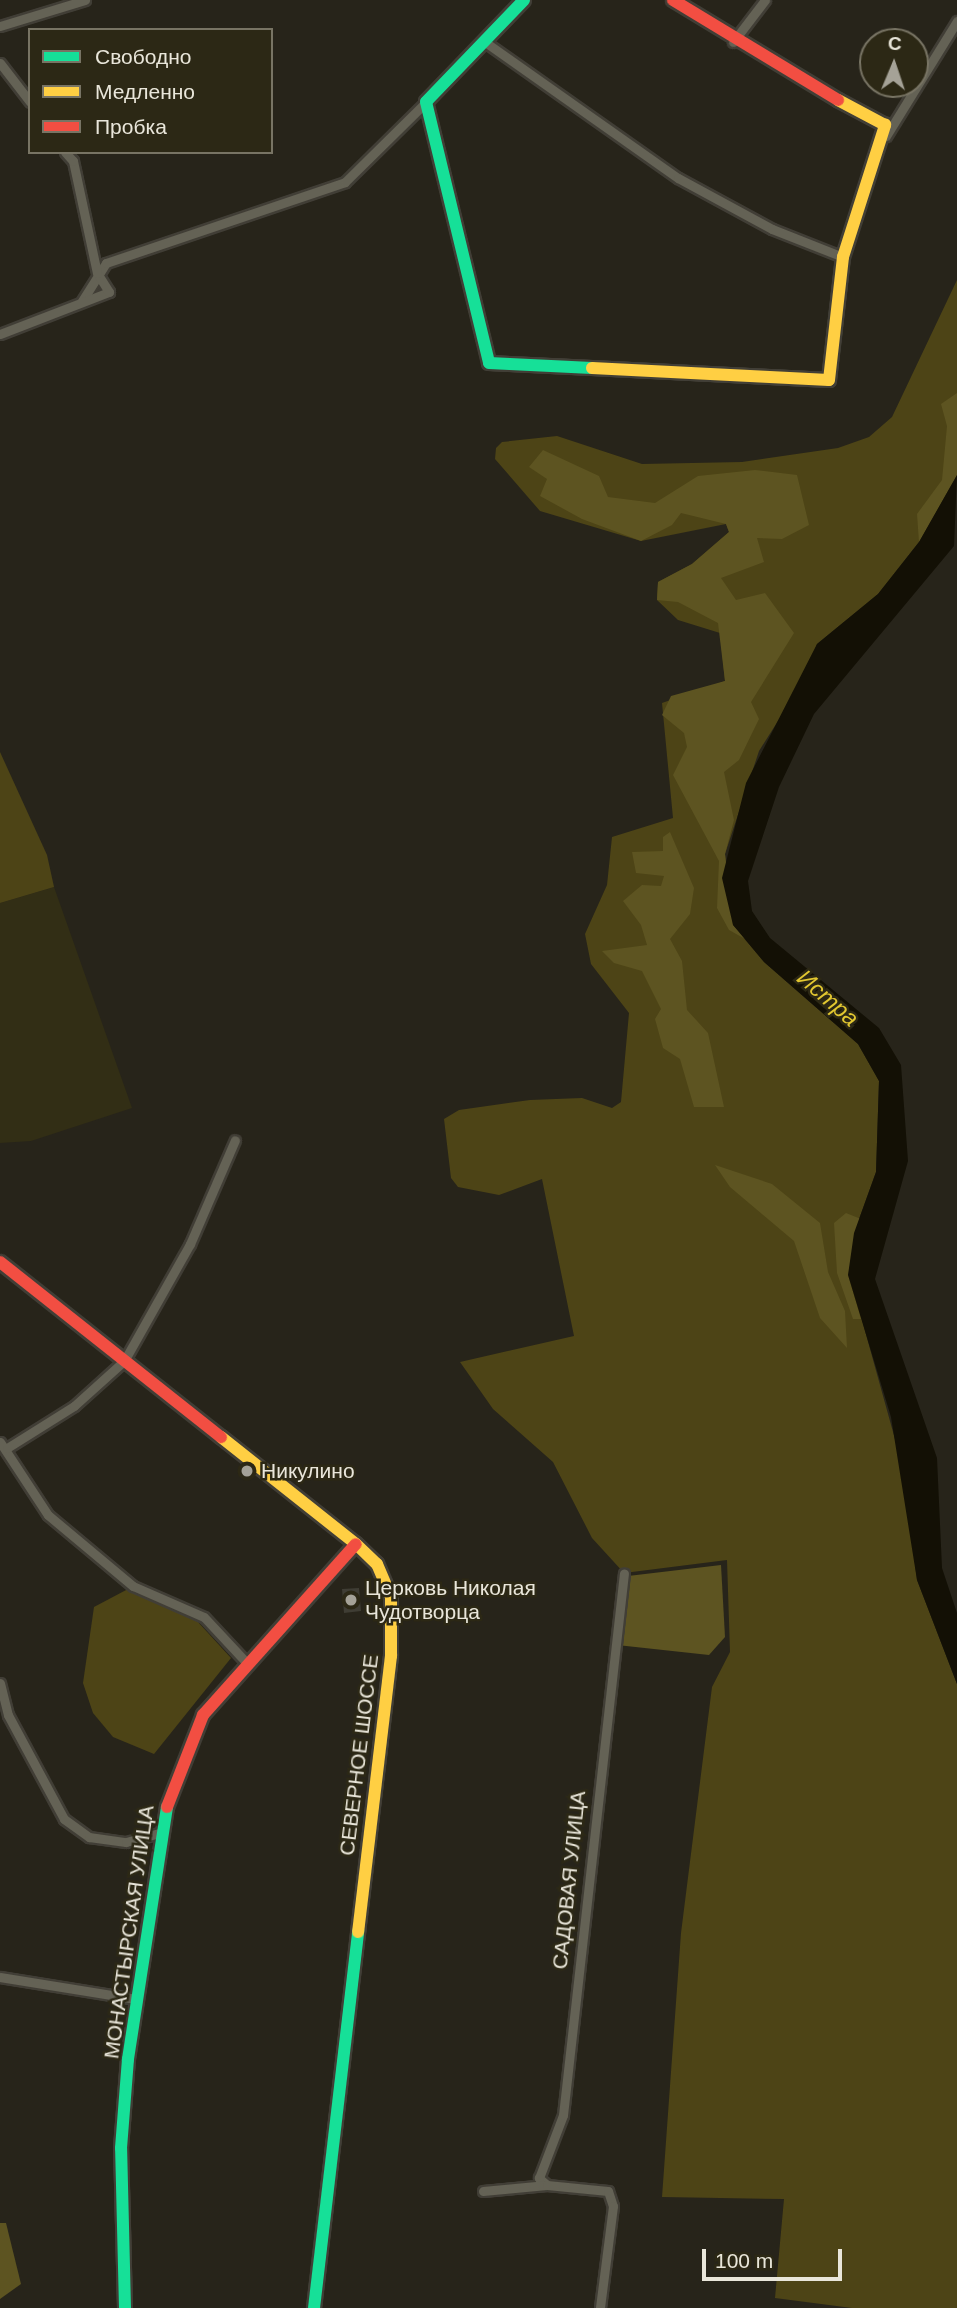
<!DOCTYPE html>
<html>
<head>
<meta charset="utf-8">
<style>
	body { margin:0 }
	#map { position:relative; width:957px; height:2308px; overflow:hidden; background:#27241a; font-family:Arial,sans-serif }
	div>[style] { position:absolute }
	.built>* { inset:0; background:#322e15 }
	.green>* { inset:0; background:#4d4416 }
	.forest>* { inset:0; background:#5d5421 }
	.water>* { inset:0; background:#131005 }
	.building>* { inset:0; background:#3f3d34 }
	.roads { filter:drop-shadow(2px 0 #413e36) drop-shadow(-2px 0 #413e36) drop-shadow(0 2px #413e36) drop-shadow(0 -2px #413e36) }
	.street>* { height:9px; margin:-4.5px; padding:0 4.5px; transform-origin:4.5px; border-radius:4.5px; background:#646255 }
	.fast>* { height:12px; margin:-6px; padding:0 6px; transform-origin:6px; border-radius:6px; background:#16e098 }
	.slow>* { height:12px; margin:-6px; padding:0 6px; transform-origin:6px; border-radius:6px; background:#ffcf43 }
	.jam>* { height:12px; margin:-6px; padding:0 6px; transform-origin:6px; border-radius:6px; background:#f24e42 }
	.dots>* { width:19px; height:19px; translate:-50% -50%; box-sizing:border-box; border:4px solid #2c2815; border-radius:50% }
	span { translate:-50% -50%; white-space:nowrap; text-align:center; line-height:1.15; -webkit-text-stroke:5px #2c2815; paint-order:stroke }
	.poi-label { font-size:21px; color:#e9e6da }
	.left { translate:0 -50%; text-align:left }
	.street-label { font-size:21px; color:#e9e6da }
	.water-label { font-size:23px; color:#e2c730; font-style:italic }
	.legend { position:absolute; left:28px; top:28px; width:245px; height:126px; box-sizing:border-box; background:#2c2815; border:2px solid #787464; margin:0; padding:9px 12px; list-style:none; font-size:21px; color:#e9e6da }
	.legend li { display:flex; align-items:center; gap:14px; height:35px }
	.legend b { width:35px; border:2px solid #787464 }
	.north { position:absolute; left:859px; top:28px; width:70px; height:70px; box-sizing:border-box; background:#2c2815; border:2px solid #787464; border-radius:50%; rotate:2deg; font-size:19px; font-weight:700; line-height:28px; text-align:center; color:#e9e6da }
	.north::after { content:''; display:block; margin:auto; width:24px; height:32px; background:#a5a297; clip-path:polygon(50% 0,100% 100%,50% 72%,0 100%) }
	.scale { position:absolute; left:702px; top:2249px; width:140px; height:32px; box-sizing:border-box; border:4px solid #e9e6da; border-top:0; padding-left:9px; font-size:21px; line-height:24px; white-space:nowrap; color:#e9e6da; -webkit-text-stroke:5px #2c2815; paint-order:stroke }
</style>
</head>
<body>
<div id="map">
	<div class="built">
		<div style="clip-path:polygon(54px 887px,132px 1108px,31px 1141px,0 1143px,0 903px)"></div>
	</div>
	<div class="green">
		<div style="clip-path:polygon(957px 280px,957px 475px,919px 542px,878px 594px,817px 644px,804px 680px,759px 751px,725px 854px,733px 925px,764px 962px,858px 1044px,879px 1081px,876px 1172px,854px 1233px,857px 1302px,903px 1468px,917px 1580px,957px 1684px,957px 2308px,852px 2308px,775px 2298px,784px 2199px,662px 2197px,681px 1933px,712px 1687px,730px 1652px,727px 1560px,624px 1573px,592px 1538px,553px 1462px,493px 1409px,460px 1362px,574px 1336px,542px 1179px,499px 1195px,458px 1187px,451px 1178px,444px 1119px,459px 1110px,530px 1100px,582px 1098px,612px 1108px,621px 1102px,629px 1013px,591px 964px,585px 934px,607px 885px,612px 837px,673px 818px,662px 703px,725px 681px,720px 633px,678px 620px,657px 600px,658px 582px,692px 564px,729px 532px,726px 524px,641px 541px,540px 511px,495px 459px,496px 448px,502px 442px,557px 436px,642px 464px,742px 462px,838px 448px,869px 437px,892px 417px)"></div>
		<div style="clip-path:polygon(0 752px,47px 855px,54px 887px,0 903px)"></div>
		<div style="clip-path:polygon(128px 1589px,198px 1622px,231px 1658px,154px 1754px,113px 1737px,93px 1713px,83px 1683px,94px 1607px)"></div>
	</div>
	<div class="forest">
		<div style="clip-path:polygon(957px 393px,957px 475px,919px 542px,917px 514px,942px 480px,947px 426px,941px 404px)"></div>
		<div style="clip-path:polygon(543px 450px,599px 476px,608px 497px,655px 503px,698px 476px,755px 470px,797px 475px,809px 525px,782px 539px,757px 538px,764px 562px,721px 578px,736px 600px,765px 593px,794px 633px,751px 702px,759px 719px,739px 760px,724px 772px,734px 820px,725px 854px,733px 925px,747px 940px,729px 930px,717px 908px,719px 861px,673px 775px,687px 747px,684px 733px,662px 715px,671px 696px,725px 681px,718px 623px,678px 602px,657px 600px,658px 582px,692px 564px,729px 532px,726px 524px,681px 513px,672px 525px,641px 541px,582px 519px,540px 496px,547px 479px,529px 467px)"></div>
		<div style="clip-path:polygon(670px 832px,694px 888px,690px 914px,670px 939px,682px 961px,687px 1010px,708px 1033px,724px 1107px,694px 1107px,680px 1059px,663px 1048px,655px 1019px,661px 1009px,642px 971px,614px 963px,602px 951px,647px 945px,641px 925px,623px 901px,642px 885px,661px 886px,664px 876px,636px 873px,632px 852px,663px 851px,663px 837px)"></div>
		<div style="clip-path:polygon(715px 1165px,772px 1184px,820px 1223px,828px 1272px,845px 1311px,847px 1348px,820px 1318px,794px 1241px,730px 1187px)"></div>
		<div style="clip-path:polygon(846px 1213px,861px 1219px,848px 1275px,861px 1319px,853px 1319px,837px 1273px,834px 1223px)"></div>
		<div style="clip-path:polygon(721px 1565px,725px 1637px,709px 1655px,617px 1645px,628px 1576px)"></div>
		<div style="clip-path:polygon(0 2223px,6px 2223px,21px 2284px,0 2299px)"></div>
	</div>
	<div class="water">
		<div style="clip-path:polygon(957px 475px,954px 546px,814px 714px,779px 787px,748px 881px,752px 911px,770px 938px,879px 1028px,901px 1065px,908px 1161px,875px 1279px,937px 1458px,942px 1568px,957px 1613px,957px 1684px,917px 1580px,891px 1417px,848px 1275px,854px 1233px,876px 1172px,879px 1081px,858px 1044px,764px 962px,733px 925px,722px 878px,746px 783px,817px 644px,878px 594px,919px 542px)"></div>
	</div>
	<div class="building">
		<div style="clip-path:polygon(359px 1588px,361px 1611px,344px 1613px,342px 1589px)"></div>
	</div>
	<div class="roads">
		<div class="street">
			<div style="left:0;top:26px;width:89px;rotate:-17deg"></div>
			<div style="left:485px;top:42px;width:236px;rotate:35.2deg"></div>
			<div style="left:678px;top:178px;width:107px;rotate:28.5deg"></div>
			<div style="left:772px;top:229px;width:76px;rotate:21.5deg"></div>
			<div style="left:733px;top:42px;width:53px;rotate:-52.7deg"></div>
			<div style="left:0;top:63px;width:49px;rotate:52.4deg"></div>
			<div style="left:886px;top:136px;width:135px;rotate:-58.3deg"></div>
			<div style="left:82px;top:301px;width:45px;rotate:-57.7deg"></div>
			<div style="left:106px;top:263px;width:252px;rotate:-18.7deg"></div>
			<div style="left:345px;top:182px;width:114px;rotate:-44.6deg"></div>
			<div style="left:0;top:334px;width:117px;rotate:-21.1deg"></div>
			<div style="left:109px;top:292px;width:22px;rotate:-122deg"></div>
			<div style="left:97px;top:273px;width:115px;rotate:-102.1deg"></div>
			<div style="left:73px;top:161px;width:12px;rotate:-132deg"></div>
			<div style="left:0;top:1442px;width:87px;rotate:56.7deg"></div>
			<div style="left:48px;top:1515px;width:111px;rotate:39.9deg"></div>
			<div style="left:133px;top:1586px;width:77px;rotate:23.6deg"></div>
			<div style="left:204px;top:1617px;width:62px;rotate:47deg"></div>
			<div style="left:7px;top:1448px;width:79px;rotate:-32.1deg"></div>
			<div style="left:74px;top:1406px;width:67px;rotate:-42deg"></div>
			<div style="left:124px;top:1361px;width:134px;rotate:-60.6deg"></div>
			<div style="left:190px;top:1244px;width:113px;rotate:-66.6deg"></div>
			<div style="left:0;top:1683px;width:33px;rotate:76deg"></div>
			<div style="left:8px;top:1715px;width:118px;rotate:61.7deg"></div>
			<div style="left:64px;top:1819px;width:31px;rotate:36deg"></div>
			<div style="left:89px;top:1837px;width:37px;rotate:8deg"></div>
			<div style="left:126px;top:1842px;width:35px;rotate:-15deg"></div>
			<div style="left:0;top:1977px;width:138px;rotate:9.2deg"></div>
			<div style="left:547px;top:2185px;width:11px;rotate:-139deg"></div>
			<div style="left:539px;top:2178px;width:67px;rotate:-69.1deg"></div>
			<div style="left:563px;top:2115px;width:545px;rotate:-83.58deg"></div>
			<div style="left:483px;top:2191px;width:64px;rotate:-5.4deg"></div>
			<div style="left:547px;top:2185px;width:61px;rotate:5.6deg"></div>
			<div style="left:608px;top:2191px;width:16px;rotate:72deg"></div>
			<div style="left:613px;top:2206px;width:103px;rotate:97.3deg"></div>
		</div>
		<div class="fast">
			<div style="left:524px;top:0;width:141px;rotate:133.9deg"></div>
			<div style="left:426px;top:102px;width:268px;rotate:76.4deg"></div>
			<div style="left:489px;top:363px;width:103px;rotate:2.8deg"></div>
			<div style="left:125px;top:2308px;width:160px;rotate:-91.4deg"></div>
			<div style="left:121px;top:2148px;width:89px;rotate:-85.5deg"></div>
			<div style="left:128px;top:2059px;width:255px;rotate:-81.2deg"></div>
			<div style="left:314px;top:2308px;width:379px;rotate:-83.3deg"></div>
		</div>
		<div class="slow">
			<div style="left:592px;top:368px;width:237px;rotate:2.9deg"></div>
			<div style="left:829px;top:380px;width:124px;rotate:-83.5deg"></div>
			<div style="left:843px;top:257px;width:139px;rotate:-72.3deg"></div>
			<div style="left:885px;top:125px;width:53px;rotate:-152deg"></div>
			<div style="left:221px;top:1437px;width:172px;rotate:38.4deg"></div>
			<div style="left:356px;top:1544px;width:29px;rotate:44deg"></div>
			<div style="left:377px;top:1564px;width:36px;rotate:67deg"></div>
			<div style="left:391px;top:1597px;width:59px;rotate:90deg"></div>
			<div style="left:391px;top:1656px;width:278px;rotate:96.8deg"></div>
		</div>
		<div class="jam">
			<div style="left:673px;top:0;width:193px;rotate:31.2deg"></div>
			<div style="left:0;top:1262px;width:282px;rotate:38.4deg"></div>
			<div style="left:167px;top:1807px;width:99px;rotate:-68.6deg"></div>
			<div style="left:203px;top:1715px;width:229px;rotate:-48.2deg"></div>
		</div>
	</div>
	<div class="dots">
		<div style="left:247px;top:1471px;background:#a5a297"></div>
		<div style="left:351px;top:1600px;background:#a5a297"></div>
	</div>
	<div class="poi-label">
		<span class="left" style="left:261px;top:1471px">Никулино</span>
		<span class="left" style="left:365px;top:1600px">Церковь Николая<br>Чудотворца</span>
	</div>
	<div class="street-label">
		<span style="left:359px;top:1755px;rotate:-83deg">СЕВЕРНОЕ ШОССЕ</span>
		<span style="left:569px;top:1880px;rotate:-84deg">САДОВАЯ УЛИЦА</span>
		<span style="left:129px;top:1932px;rotate:-82deg">МОНАСТЫРСКАЯ УЛИЦА</span>
	</div>
	<div class="water-label">
		<span style="left:828px;top:998px;rotate:41deg">Истра</span>
	</div>
	<ul class="legend">
	<li><b style="height:9px;background:#16e098"></b>Свободно</li>
	<li><b style="height:9px;background:#ffcf43"></b>Медленно</li>
	<li><b style="height:9px;background:#f24e42"></b>Пробка</li>
	</ul>
	<div class="north">С</div>
	<div class="scale">100 m</div>
</div>
</body>
</html>
